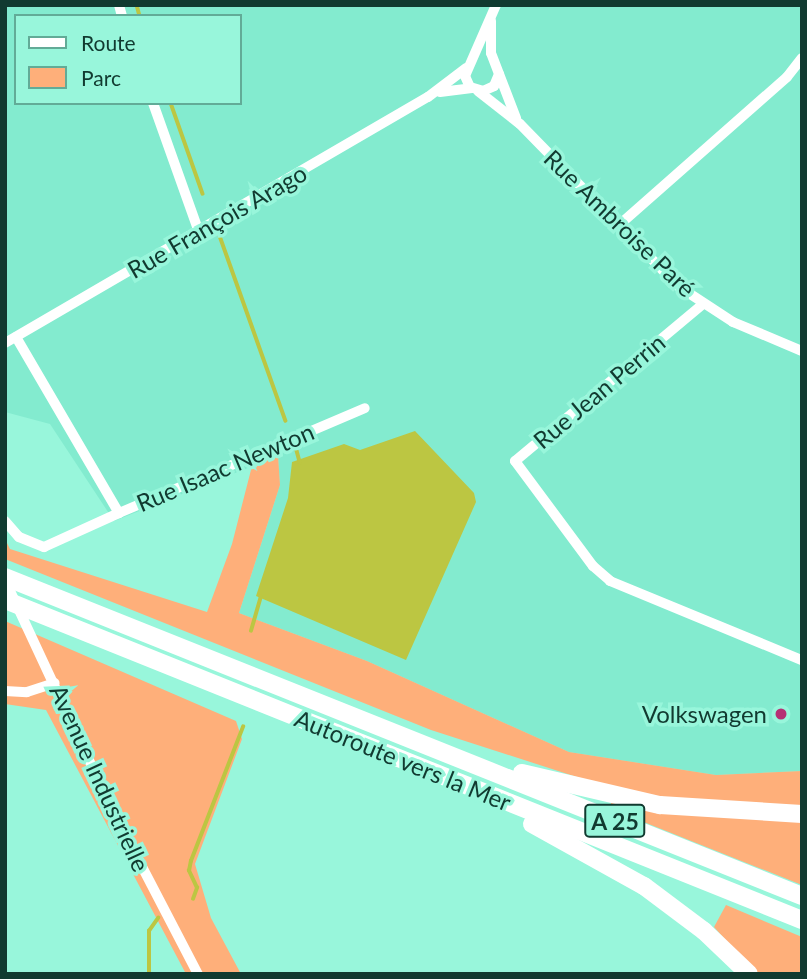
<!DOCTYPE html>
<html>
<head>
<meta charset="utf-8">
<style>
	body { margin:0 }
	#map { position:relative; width:807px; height:979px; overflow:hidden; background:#98f6db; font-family:Lato,sans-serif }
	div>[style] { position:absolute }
	.built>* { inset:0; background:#83ebcf }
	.green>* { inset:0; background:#feaf7a }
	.water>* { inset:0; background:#bcc642 }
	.stream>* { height:3.5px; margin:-1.75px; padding:0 1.75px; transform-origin:1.75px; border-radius:1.75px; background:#bcc642 }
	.minor>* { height:10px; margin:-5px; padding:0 5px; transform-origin:5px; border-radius:5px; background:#fff }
	.highway>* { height:18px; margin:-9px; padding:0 9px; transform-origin:9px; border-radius:9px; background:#fff }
	.dots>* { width:19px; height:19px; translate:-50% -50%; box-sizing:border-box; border:4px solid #98f6db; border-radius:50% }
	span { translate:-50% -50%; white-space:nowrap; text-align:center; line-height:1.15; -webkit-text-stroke:7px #98f6db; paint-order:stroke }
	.shield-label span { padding:2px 5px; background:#98f6db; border:2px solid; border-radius:5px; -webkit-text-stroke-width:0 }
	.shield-label { font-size:23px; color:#113a30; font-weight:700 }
	.street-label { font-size:24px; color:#113a30 }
	.poi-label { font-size:24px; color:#113a30 }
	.right { translate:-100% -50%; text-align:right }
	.frame { position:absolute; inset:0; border:7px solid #113a30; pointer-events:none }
	.legend { position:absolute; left:14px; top:14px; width:228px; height:91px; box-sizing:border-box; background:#98f6db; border:2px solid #62ab97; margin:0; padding:9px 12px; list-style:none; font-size:21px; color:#113a30 }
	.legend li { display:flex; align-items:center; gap:14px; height:35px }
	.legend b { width:35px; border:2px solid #62ab97 }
</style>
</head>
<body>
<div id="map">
	<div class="built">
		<div style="clip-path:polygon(evenodd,5px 5px,802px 5px,802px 771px,716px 775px,569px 752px,367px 661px,239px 613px,280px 485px,278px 456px,114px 521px,50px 424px,5px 412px,5px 5px,16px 16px,240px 16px,240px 103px,16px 103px,16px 16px)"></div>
	</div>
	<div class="green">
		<div style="clip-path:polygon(278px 455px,280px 485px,239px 613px,367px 661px,569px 752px,716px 775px,802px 771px,802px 885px,611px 809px,611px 788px,431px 730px,5px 559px,5px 539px,10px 549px,207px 612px,232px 544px,252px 466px)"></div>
		<div style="clip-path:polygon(5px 621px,236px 721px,242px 739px,195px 864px,211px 918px,241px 974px,186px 974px,46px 710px,5px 704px)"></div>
		<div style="clip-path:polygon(726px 905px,802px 937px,802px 974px,756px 974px,714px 927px)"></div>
	</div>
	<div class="water">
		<div style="clip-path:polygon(415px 431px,474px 493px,476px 502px,406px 660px,256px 596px,288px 498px,292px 462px,344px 444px,360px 450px)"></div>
	</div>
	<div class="stream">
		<div style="left:137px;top:5px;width:11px;rotate:75deg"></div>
		<div style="left:171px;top:103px;width:96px;rotate:70.6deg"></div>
		<div style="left:220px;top:236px;width:196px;rotate:70.4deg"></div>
		<div style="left:296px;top:447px;width:16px;rotate:75deg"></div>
		<div style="left:251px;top:631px;width:35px;rotate:-74deg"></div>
		<div style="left:193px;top:899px;width:12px;rotate:-70deg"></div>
		<div style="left:197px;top:888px;width:19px;rotate:-115deg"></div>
		<div style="left:189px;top:871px;width:10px;rotate:-79deg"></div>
		<div style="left:191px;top:861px;width:144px;rotate:-68.8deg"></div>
		<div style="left:149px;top:974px;width:43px;rotate:-90deg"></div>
		<div style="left:149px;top:931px;width:16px;rotate:-55deg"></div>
	</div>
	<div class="minor">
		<div style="left:119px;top:5px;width:11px;rotate:75deg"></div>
		<div style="left:496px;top:5px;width:77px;rotate:113.6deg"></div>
		<div style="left:465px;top:76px;width:12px;rotate:66deg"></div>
		<div style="left:470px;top:87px;width:14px;rotate:17deg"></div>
		<div style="left:483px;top:91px;width:12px;rotate:-24deg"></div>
		<div style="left:494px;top:86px;width:13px;rotate:-67deg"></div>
		<div style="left:491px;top:21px;width:32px;rotate:90deg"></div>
		<div style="left:491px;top:53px;width:70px;rotate:69deg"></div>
		<div style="left:478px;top:91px;width:53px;rotate:38.2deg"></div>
		<div style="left:520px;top:124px;width:226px;rotate:45.7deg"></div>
		<div style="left:678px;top:286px;width:66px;rotate:33.2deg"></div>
		<div style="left:733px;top:322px;width:75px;rotate:22.8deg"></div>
		<div style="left:440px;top:92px;width:32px;rotate:-7deg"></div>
		<div style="left:153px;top:103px;width:137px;rotate:70.4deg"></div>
		<div style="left:618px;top:226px;width:225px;rotate:-41.4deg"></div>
		<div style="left:787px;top:77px;width:24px;rotate:-52deg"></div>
		<div style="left:703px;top:304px;width:245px;rotate:140.1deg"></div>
		<div style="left:515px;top:461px;width:131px;rotate:53.4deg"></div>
		<div style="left:593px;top:566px;width:23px;rotate:41deg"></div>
		<div style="left:610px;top:581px;width:208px;rotate:22.4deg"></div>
		<div style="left:16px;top:337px;width:204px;rotate:59.7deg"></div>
		<div style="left:119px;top:513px;width:267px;rotate:-23.1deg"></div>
		<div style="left:5px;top:343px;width:489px;rotate:-30.2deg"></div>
		<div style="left:428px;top:97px;width:48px;rotate:-37.3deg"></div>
		<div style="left:5px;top:521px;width:21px;rotate:49deg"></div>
		<div style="left:19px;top:537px;width:27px;rotate:22deg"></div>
		<div style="left:44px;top:547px;width:82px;rotate:-24.4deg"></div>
		<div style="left:5px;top:580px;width:253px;rotate:65deg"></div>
		<div style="left:112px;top:809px;width:186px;rotate:62.5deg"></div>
		<div style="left:5px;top:691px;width:22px;rotate:3deg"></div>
		<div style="left:27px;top:692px;width:29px;rotate:-18deg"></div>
	</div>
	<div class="highway">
		<div style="left:5px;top:577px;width:858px;rotate:21.81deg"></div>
		<div style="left:5px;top:600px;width:859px;rotate:21.88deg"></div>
		<div style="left:522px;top:773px;width:142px;rotate:13.1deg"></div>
		<div style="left:660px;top:805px;width:142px;rotate:3.6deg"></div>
		<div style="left:532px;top:824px;width:128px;rotate:29deg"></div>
		<div style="left:644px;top:886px;width:75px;rotate:36.9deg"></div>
		<div style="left:704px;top:931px;width:62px;rotate:43.7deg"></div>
	</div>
	<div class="dots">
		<div style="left:781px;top:714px;background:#b63074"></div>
	</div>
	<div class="shield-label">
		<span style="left:615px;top:821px">A 25</span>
	</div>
	<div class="street-label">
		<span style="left:217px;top:221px;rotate:-30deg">Rue François Arago</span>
		<span style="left:620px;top:223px;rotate:44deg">Rue Ambroise Paré</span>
		<span style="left:599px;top:391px;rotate:-40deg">Rue Jean Perrin</span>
		<span style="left:225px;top:467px;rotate:-23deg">Rue Isaac Newton</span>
		<span style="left:403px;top:760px;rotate:22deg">Autoroute vers la Mer</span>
		<span style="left:100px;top:778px;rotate:65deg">Avenue Industrielle</span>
	</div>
	<div class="poi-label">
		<span class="right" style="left:767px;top:714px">Volkswagen</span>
	</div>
	<div class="frame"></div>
	<ul class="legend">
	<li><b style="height:9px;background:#fff"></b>Route</li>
	<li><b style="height:19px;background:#feaf7a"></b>Parc</li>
	</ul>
</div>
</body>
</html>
